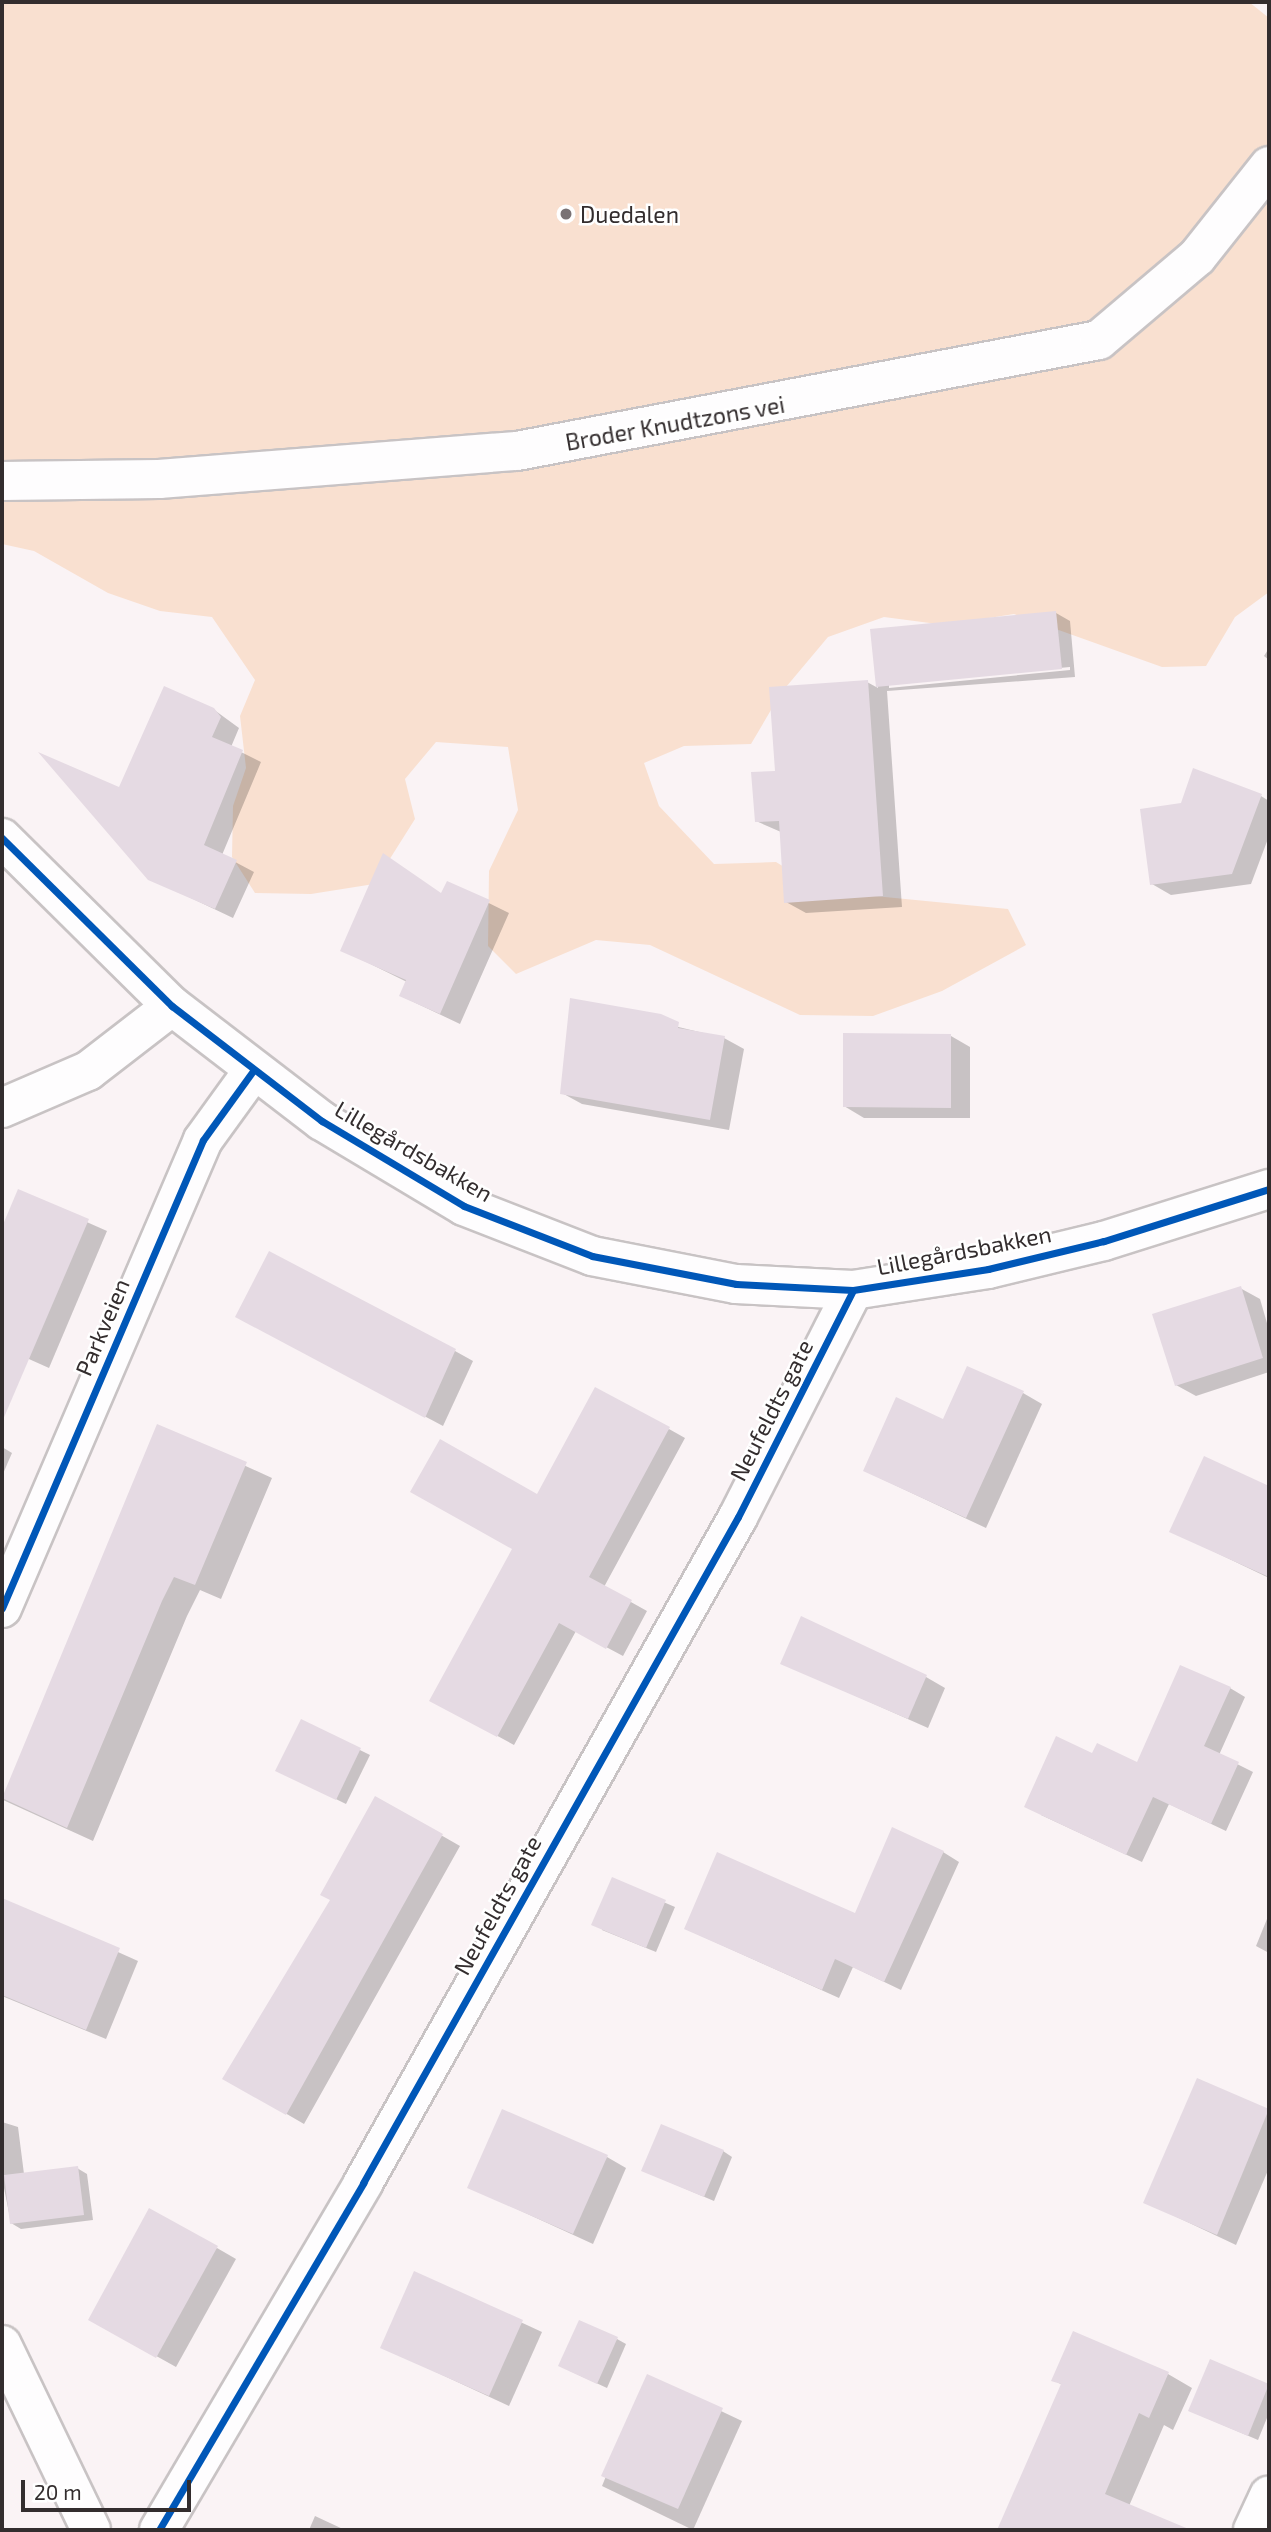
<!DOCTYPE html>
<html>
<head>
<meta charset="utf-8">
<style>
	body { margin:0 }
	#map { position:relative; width:1271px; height:2532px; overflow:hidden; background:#faf3f5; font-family:"Exo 2",sans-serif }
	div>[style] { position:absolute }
	.green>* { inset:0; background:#f9e0d0 }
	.shadow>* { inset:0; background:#0003 }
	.building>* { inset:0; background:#e5dae3 }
	.roads { filter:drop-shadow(2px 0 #c8c3c4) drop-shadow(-2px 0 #c8c3c4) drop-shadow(0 2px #c8c3c4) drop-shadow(0 -2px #c8c3c4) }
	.minor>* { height:38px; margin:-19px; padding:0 19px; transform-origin:19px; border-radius:19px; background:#fefdfe }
	.cycleway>* { height:7px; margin:-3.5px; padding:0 3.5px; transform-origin:3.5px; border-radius:3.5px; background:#0057b8 }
	.dots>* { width:19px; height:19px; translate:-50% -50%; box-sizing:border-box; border:4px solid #fff; border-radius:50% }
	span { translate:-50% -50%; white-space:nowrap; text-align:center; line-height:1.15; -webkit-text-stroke:5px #fff; paint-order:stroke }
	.poi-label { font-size:23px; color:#332d2e }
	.left { translate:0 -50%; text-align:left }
	.street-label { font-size:23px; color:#332d2e }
	.frame { position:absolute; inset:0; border:4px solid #332d2e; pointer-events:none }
	.scale { position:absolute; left:21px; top:2480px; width:170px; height:32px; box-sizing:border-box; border:4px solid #332d2e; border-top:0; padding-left:9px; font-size:21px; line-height:24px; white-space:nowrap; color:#332d2e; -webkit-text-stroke:5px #fff; paint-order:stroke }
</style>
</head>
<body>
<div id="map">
	<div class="green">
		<div style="clip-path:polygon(2px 2px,1249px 2px,1269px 18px,1269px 592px,1235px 617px,1206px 666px,1162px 667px,1014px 614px,945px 625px,884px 617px,828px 637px,781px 693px,751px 744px,684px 746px,644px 763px,659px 806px,714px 864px,776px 862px,823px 891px,1008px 909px,1026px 945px,942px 991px,873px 1016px,800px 1015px,650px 945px,596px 940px,516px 974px,488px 946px,489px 871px,518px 810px,508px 747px,436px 742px,405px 779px,415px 819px,374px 884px,311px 894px,255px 893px,232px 857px,233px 806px,246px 768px,240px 716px,255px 680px,212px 617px,160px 611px,108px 593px,34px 551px,2px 544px)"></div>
	</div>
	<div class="shadow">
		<div style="clip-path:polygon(evenodd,1056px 613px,1070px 621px,1075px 677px,887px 691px,902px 907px,806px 913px,786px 902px,781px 832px,756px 821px,777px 773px,867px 682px,878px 688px,872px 631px,1056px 613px,1070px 667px,1070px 670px,889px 688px,889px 684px,1070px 667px)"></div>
		<div style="clip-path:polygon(1269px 648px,1269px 660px,1264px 656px)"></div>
		<div style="clip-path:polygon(213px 709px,239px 728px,231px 747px,261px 762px,222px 855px,254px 872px,233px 918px,149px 878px,120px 789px)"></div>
		<div style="clip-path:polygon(1261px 796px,1269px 801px,1269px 836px,1251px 884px,1171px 895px,1152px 884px,1182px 804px)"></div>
		<div style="clip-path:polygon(448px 883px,509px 913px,460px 1024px,401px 996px,407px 982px,342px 950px,443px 894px)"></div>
		<div style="clip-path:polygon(571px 1001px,724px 1038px,744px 1049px,729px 1130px,582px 1104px,562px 1093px)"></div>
		<div style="clip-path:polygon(951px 1036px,970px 1047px,970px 1118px,864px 1118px,844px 1106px)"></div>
		<div style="clip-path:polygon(19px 1192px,107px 1231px,49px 1368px,2px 1347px,2px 1231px)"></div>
		<div style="clip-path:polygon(1240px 1288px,1260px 1299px,1269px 1330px,1269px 1372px,1196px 1396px,1176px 1385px)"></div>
		<div style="clip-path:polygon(255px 1326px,455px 1351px,473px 1361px,443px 1426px)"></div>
		<div style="clip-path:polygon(1023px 1393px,1042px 1404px,986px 1528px,865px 1471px,944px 1421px)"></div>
		<div style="clip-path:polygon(158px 1426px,272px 1478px,221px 1599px,200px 1590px,187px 1616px,93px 1841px,3px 1800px)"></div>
		<div style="clip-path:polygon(669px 1429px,685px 1438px,604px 1587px,647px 1611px,623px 1656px,576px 1631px,514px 1745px,448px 1709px,537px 1496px)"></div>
		<div style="clip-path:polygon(2px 1447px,12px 1453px,2px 1476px)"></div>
		<div style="clip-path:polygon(1204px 1459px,1269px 1487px,1269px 1578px,1171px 1531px)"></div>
		<div style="clip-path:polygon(782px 1663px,926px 1677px,945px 1688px,928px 1728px)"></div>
		<div style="clip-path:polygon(1230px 1688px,1245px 1697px,1219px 1755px,1253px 1772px,1226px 1831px,1169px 1804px,1142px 1862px,1041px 1815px,1093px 1755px,1138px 1764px)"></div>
		<div style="clip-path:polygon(301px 1721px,370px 1755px,346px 1804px,287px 1775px)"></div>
		<div style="clip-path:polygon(376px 1798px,460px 1846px,304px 2124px,225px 2078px,332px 1900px)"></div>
		<div style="clip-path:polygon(943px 1852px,959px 1862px,901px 1990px,853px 1967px,839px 1998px,686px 1929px,855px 1915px)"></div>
		<div style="clip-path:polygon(612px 1880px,675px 1907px,656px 1952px,602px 1930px)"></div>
		<div style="clip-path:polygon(6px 1902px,138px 1961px,106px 2039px,2px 1996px)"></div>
		<div style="clip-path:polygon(1269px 1914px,1269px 1953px,1256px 1946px)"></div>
		<div style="clip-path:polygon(1198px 2080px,1269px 2111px,1269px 2168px,1236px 2245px,1145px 2202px)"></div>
		<div style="clip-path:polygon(2px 2122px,18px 2127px,24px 2174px,77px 2168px,87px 2174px,93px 2220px,21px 2229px,11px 2223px,2px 2178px)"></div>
		<div style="clip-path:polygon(723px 2151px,732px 2157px,714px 2201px,653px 2175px)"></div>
		<div style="clip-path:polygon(607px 2157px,626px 2168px,593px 2244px,469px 2187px)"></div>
		<div style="clip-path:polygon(217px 2248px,236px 2259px,176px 2367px,90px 2319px)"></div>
		<div style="clip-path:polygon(415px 2273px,542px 2332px,509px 2406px,382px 2347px)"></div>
		<div style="clip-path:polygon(617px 2339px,626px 2344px,607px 2388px,570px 2371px)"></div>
		<div style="clip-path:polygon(1211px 2361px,1269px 2386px,1269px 2413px,1258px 2440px,1190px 2411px)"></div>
		<div style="clip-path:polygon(1168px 2374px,1192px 2388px,1173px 2430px,1164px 2425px,1129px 2506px,1186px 2530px,999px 2530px,1062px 2385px,1054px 2380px)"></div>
		<div style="clip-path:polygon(647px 2376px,742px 2421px,693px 2530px,602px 2486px)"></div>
		<div style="clip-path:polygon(315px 2516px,345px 2530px,309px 2530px)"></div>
	</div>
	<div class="building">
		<div style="clip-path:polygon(1056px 611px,1062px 669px,876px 687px,870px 629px)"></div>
		<div style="clip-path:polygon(868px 680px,883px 896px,784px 903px,779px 821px,755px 822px,751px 772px,775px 771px,769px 687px)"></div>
		<div style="clip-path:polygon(164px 686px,214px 708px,221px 717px,212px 737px,243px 750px,204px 845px,237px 860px,215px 909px,148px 880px,38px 752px,119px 787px)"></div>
		<div style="clip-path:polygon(1193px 768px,1262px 794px,1232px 874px,1150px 885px,1140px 809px,1181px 803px)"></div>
		<div style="clip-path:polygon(383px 853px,441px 893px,447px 881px,490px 900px,440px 1014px,399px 996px,406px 980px,340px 951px)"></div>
		<div style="clip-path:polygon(570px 998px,661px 1014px,679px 1022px,678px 1028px,725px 1036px,710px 1120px,560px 1094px)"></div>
		<div style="clip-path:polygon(843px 1033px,951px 1034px,951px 1108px,843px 1107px)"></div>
		<div style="clip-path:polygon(18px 1189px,89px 1219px,2px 1422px,2px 1227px)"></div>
		<div style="clip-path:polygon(269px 1251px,456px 1349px,425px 1418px,235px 1317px)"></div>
		<div style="clip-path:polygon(1241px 1286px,1263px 1358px,1175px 1386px,1152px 1314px)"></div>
		<div style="clip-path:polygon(967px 1366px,1024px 1391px,966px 1518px,863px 1471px,896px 1397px,943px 1419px)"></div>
		<div style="clip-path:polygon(595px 1387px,670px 1427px,589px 1577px,632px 1600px,606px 1649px,559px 1623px,497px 1737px,429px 1701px,512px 1549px,410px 1492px,440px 1439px,537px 1494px)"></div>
		<div style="clip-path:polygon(157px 1424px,247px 1462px,195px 1585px,174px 1577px,162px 1601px,67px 1828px,2px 1798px)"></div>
		<div style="clip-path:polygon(1204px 1456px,1269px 1486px,1269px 1577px,1169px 1532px)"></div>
		<div style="clip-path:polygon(801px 1616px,927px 1675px,908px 1719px,780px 1664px)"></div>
		<div style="clip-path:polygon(1180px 1665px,1231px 1687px,1204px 1746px,1239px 1762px,1211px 1824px,1153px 1797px,1126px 1855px,1024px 1807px,1056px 1736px,1092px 1753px,1097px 1743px,1137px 1762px)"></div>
		<div style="clip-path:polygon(301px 1719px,361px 1748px,336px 1800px,275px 1771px)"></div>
		<div style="clip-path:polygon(375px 1796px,443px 1834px,286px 2115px,222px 2079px,330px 1900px,320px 1895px)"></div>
		<div style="clip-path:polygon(892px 1827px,944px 1851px,884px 1982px,835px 1959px,822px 1990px,684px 1929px,717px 1852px,855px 1913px)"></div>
		<div style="clip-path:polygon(612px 1877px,666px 1900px,646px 1948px,591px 1925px)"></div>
		<div style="clip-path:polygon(2px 1898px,120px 1948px,86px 2030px,2px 1995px)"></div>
		<div style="clip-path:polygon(1197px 2078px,1269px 2109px,1217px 2235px,1143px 2203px)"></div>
		<div style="clip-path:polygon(502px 2109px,608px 2155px,573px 2234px,467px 2188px)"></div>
		<div style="clip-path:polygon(661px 2124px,724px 2150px,704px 2197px,641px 2171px)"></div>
		<div style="clip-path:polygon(78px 2166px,84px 2215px,10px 2224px,4px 2175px)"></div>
		<div style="clip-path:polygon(149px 2208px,218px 2246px,156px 2358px,88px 2320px)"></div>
		<div style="clip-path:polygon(414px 2271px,523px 2320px,489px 2396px,380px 2348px)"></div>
		<div style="clip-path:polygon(579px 2320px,618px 2337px,597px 2384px,558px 2366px)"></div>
		<div style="clip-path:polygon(1073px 2331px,1169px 2372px,1149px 2418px,1139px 2413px,1105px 2494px,1191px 2530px,997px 2530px,1061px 2384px,1051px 2381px)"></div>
		<div style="clip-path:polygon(1210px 2359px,1269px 2384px,1248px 2436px,1188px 2411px)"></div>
		<div style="clip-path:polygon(647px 2374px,723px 2408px,678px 2509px,601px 2476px)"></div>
	</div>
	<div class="roads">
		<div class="minor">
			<div style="left:2px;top:481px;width:157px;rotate:-0.7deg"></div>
			<div style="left:159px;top:479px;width:359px;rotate:-4.5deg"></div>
			<div style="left:517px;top:451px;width:592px;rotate:-10.8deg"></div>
			<div style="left:1099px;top:340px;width:128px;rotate:-40.3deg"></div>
			<div style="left:1197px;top:257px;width:116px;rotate:-51.6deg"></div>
			<div style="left:2px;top:838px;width:239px;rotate:44.7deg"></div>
			<div style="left:172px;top:1006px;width:189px;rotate:37.5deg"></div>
			<div style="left:322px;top:1121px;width:165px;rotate:30.9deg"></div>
			<div style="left:464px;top:1206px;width:137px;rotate:21.3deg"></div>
			<div style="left:592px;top:1256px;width:147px;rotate:11deg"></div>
			<div style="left:736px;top:1284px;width:117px;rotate:2.9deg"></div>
			<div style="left:853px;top:1290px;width:137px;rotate:-8.8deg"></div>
			<div style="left:988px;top:1269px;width:119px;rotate:-13.6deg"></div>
			<div style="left:1104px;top:1241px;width:173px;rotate:-17.5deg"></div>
			<div style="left:2px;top:1108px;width:94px;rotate:-23.3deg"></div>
			<div style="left:88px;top:1071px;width:106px;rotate:-37.7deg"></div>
			<div style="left:2px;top:1608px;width:509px;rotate:-66.76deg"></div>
			<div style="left:203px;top:1140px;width:85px;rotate:-54.1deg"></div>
			<div style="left:2px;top:2345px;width:205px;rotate:64.3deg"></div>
			<div style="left:159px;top:2530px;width:403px;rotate:-59.5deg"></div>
			<div style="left:363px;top:2183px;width:764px;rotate:-60.62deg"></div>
			<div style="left:738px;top:1517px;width:254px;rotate:-63.1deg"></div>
			<div style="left:1253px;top:2530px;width:38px;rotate:-65deg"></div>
		</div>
	</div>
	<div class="cycleway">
		<div style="left:2px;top:838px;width:239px;rotate:44.7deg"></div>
		<div style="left:172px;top:1006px;width:189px;rotate:37.5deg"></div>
		<div style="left:322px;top:1121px;width:165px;rotate:30.9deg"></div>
		<div style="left:464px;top:1206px;width:137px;rotate:21.3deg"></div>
		<div style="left:592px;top:1256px;width:147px;rotate:11deg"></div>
		<div style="left:736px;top:1284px;width:117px;rotate:2.9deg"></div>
		<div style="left:853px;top:1290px;width:137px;rotate:-8.8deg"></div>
		<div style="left:988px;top:1269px;width:119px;rotate:-13.6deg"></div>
		<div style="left:1104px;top:1241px;width:173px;rotate:-17.5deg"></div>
		<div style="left:2px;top:1608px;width:509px;rotate:-66.76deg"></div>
		<div style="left:203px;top:1140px;width:85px;rotate:-54.1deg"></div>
		<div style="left:159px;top:2530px;width:403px;rotate:-59.5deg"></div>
		<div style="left:363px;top:2183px;width:764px;rotate:-60.62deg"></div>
		<div style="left:738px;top:1517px;width:254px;rotate:-63.1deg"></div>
	</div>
	<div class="dots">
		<div style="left:566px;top:214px;background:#797274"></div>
	</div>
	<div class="poi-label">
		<span class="left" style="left:580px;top:214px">Duedalen</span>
	</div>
	<div class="street-label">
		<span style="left:675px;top:423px;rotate:-10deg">Broder Knudtzons vei</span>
		<span style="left:414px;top:1151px;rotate:30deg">Lillegårdsbakken</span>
		<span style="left:964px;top:1250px;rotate:-11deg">Lillegårdsbakken</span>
		<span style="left:102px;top:1327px;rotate:-67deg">Parkveien</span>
		<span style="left:771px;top:1410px;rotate:-63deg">Neufeldts gate</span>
		<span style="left:497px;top:1905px;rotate:-61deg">Neufeldts gate</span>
	</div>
	<div class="frame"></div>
	<div class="scale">20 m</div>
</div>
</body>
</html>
